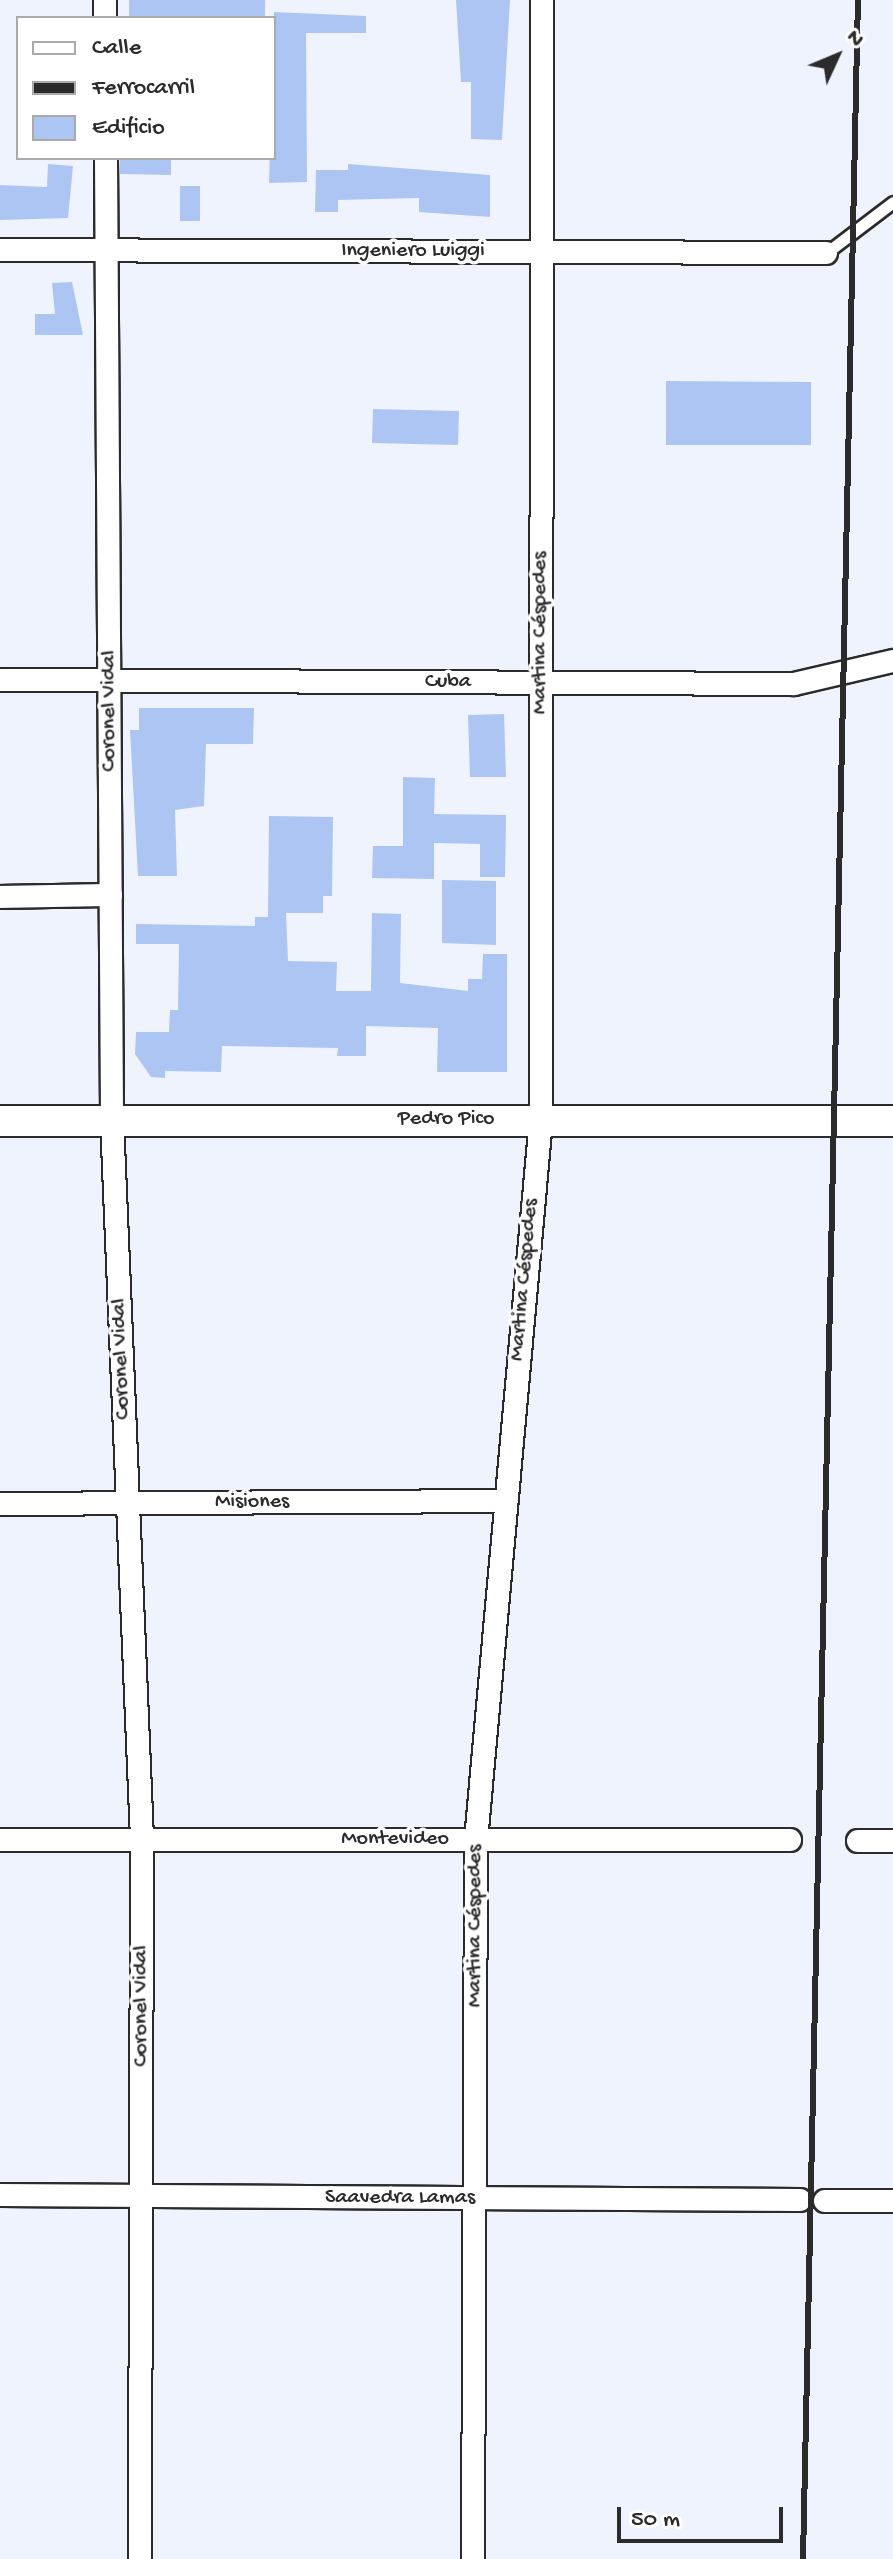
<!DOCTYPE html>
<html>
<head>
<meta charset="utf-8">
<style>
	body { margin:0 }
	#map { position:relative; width:893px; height:2559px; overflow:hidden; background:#eff3fd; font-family:"Gochi Hand",sans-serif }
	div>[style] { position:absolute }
	.building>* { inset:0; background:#adc5f3 }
	.roads { filter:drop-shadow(2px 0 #2b2b2b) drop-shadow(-2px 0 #2b2b2b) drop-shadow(0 2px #2b2b2b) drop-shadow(0 -2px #2b2b2b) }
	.lane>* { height:11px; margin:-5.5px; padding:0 5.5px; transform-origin:5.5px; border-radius:5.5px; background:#fff }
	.street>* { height:22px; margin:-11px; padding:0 11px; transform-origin:11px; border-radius:11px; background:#fff }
	.secondary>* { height:30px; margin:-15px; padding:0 15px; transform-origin:15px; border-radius:15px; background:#fff }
	.rail>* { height:6px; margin:-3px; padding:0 3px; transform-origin:3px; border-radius:3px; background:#2b2b2b }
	span { translate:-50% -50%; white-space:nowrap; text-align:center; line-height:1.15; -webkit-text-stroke:7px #fff; paint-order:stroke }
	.street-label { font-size:22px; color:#2b2b2b }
	.legend { position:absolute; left:16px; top:16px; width:260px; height:144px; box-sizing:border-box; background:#fff; border:2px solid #aaa; margin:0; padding:10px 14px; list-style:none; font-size:24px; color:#2b2b2b }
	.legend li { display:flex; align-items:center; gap:16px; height:40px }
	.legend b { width:40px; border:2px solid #aaa }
	.north { position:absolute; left:797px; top:16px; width:80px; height:80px; -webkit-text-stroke:6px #fff; paint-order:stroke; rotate:46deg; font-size:22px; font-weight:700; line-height:32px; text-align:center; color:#2b2b2b }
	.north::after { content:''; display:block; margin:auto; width:28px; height:36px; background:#2b2b2b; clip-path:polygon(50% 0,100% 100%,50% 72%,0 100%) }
	.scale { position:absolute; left:617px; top:2507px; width:166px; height:36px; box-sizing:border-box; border:4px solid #2b2b2b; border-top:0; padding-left:10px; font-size:24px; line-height:28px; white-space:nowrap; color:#2b2b2b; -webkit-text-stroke:6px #fff; paint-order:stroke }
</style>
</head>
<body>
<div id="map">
	<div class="building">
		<div style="clip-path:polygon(129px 0,265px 0,265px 18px,129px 18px)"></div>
		<div style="clip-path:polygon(456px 0,510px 0,502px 140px,471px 139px,471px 82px,461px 82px)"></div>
		<div style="clip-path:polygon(274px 12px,366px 16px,366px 33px,306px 33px,307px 182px,269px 183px)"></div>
		<div style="clip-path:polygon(120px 158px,171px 158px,171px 175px,120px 174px)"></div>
		<div style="clip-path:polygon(48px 164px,73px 166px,68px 218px,0 220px,0 185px,47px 187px)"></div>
		<div style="clip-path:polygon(348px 164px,490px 175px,490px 217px,419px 212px,419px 198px,338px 200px,338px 212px,315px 212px,316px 170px,348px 170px)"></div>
		<div style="clip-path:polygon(180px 186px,200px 186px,200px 221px,180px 221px)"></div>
		<div style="clip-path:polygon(72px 282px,83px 335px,35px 335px,35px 314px,55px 314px,52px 283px)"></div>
		<div style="clip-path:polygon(666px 381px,811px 382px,811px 445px,666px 445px)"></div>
		<div style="clip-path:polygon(373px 409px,459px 411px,458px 445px,372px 443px)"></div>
		<div style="clip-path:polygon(139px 708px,254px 708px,253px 744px,206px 744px,204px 806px,175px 810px,177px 876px,138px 876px,130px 730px,139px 730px)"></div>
		<div style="clip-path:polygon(504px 714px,506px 777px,470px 777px,468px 715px)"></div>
		<div style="clip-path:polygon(403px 777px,435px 778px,434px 814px,506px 815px,505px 877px,480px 877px,480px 844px,434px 843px,434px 879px,372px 878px,373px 846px,403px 846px)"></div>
		<div style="clip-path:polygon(269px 816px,333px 817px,332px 896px,323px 896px,323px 913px,286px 913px,288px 961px,337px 962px,336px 991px,371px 991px,372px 913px,401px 914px,400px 983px,468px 991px,468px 979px,482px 979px,483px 954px,507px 954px,507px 1072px,437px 1072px,438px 1028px,366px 1026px,366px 1056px,337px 1056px,338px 1048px,222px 1046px,221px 1072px,165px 1071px,165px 1078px,151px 1077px,135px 1054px,136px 1032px,169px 1032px,170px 1010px,178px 1010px,179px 944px,136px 944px,136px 924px,255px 926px,255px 917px,268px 917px)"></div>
		<div style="clip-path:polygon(442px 880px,496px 881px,496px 945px,442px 943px)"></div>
	</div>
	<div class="roads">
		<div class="lane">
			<div style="left:826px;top:253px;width:84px;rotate:-37.3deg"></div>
		</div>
		<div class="street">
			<div style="left:105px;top:0;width:18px;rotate:90deg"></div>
			<div style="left:106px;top:158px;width:962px;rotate:89.64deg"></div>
			<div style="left:112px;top:1120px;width:721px;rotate:87.61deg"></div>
			<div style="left:142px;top:1840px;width:719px;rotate:90.16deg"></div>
			<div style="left:0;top:250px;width:826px;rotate:0.21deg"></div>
			<div style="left:0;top:680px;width:794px;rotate:0.29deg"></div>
			<div style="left:794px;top:684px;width:102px;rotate:-13.1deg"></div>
			<div style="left:0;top:897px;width:111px;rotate:-1deg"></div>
			<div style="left:0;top:1504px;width:505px;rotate:-0.34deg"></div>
			<div style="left:0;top:1840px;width:790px"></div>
			<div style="left:858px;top:1841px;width:35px"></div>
			<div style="left:0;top:2195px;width:800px;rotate:0.36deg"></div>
			<div style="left:825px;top:2201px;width:68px"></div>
			<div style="left:473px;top:2559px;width:719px;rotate:-89.76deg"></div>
			<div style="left:476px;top:1840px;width:723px;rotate:-84.84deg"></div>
			<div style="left:541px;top:1120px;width:1120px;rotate:-89.95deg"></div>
		</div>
		<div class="secondary">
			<div style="left:0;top:1121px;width:893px"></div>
		</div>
	</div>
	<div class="rail">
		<div style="left:803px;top:2559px;width:2560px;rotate:-88.77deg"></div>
	</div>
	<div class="street-label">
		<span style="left:413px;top:252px">Ingeniero Luiggi</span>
		<span style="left:541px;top:633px;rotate:-90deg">Martina Céspedes</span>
		<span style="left:448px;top:683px">Cuba</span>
		<span style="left:110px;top:711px;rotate:-90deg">Coronel Vidal</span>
		<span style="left:446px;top:1120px">Pedro Pico</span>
		<span style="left:525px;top:1280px;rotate:-85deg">Martina Céspedes</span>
		<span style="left:122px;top:1359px;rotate:-92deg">Coronel Vidal</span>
		<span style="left:252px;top:1503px">Misiones</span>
		<span style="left:395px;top:1840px">Montevideo</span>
		<span style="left:476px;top:1926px;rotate:-90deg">Martina Céspedes</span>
		<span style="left:142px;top:2006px;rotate:-90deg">Coronel Vidal</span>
		<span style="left:400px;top:2199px">Saavedra Lamas</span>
	</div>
	<ul class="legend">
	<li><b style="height:10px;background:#fff"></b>Calle</li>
	<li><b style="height:10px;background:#2b2b2b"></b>Ferrocarril</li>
	<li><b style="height:22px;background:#adc5f3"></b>Edificio</li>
	</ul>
	<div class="north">N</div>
	<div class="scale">50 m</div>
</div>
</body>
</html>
